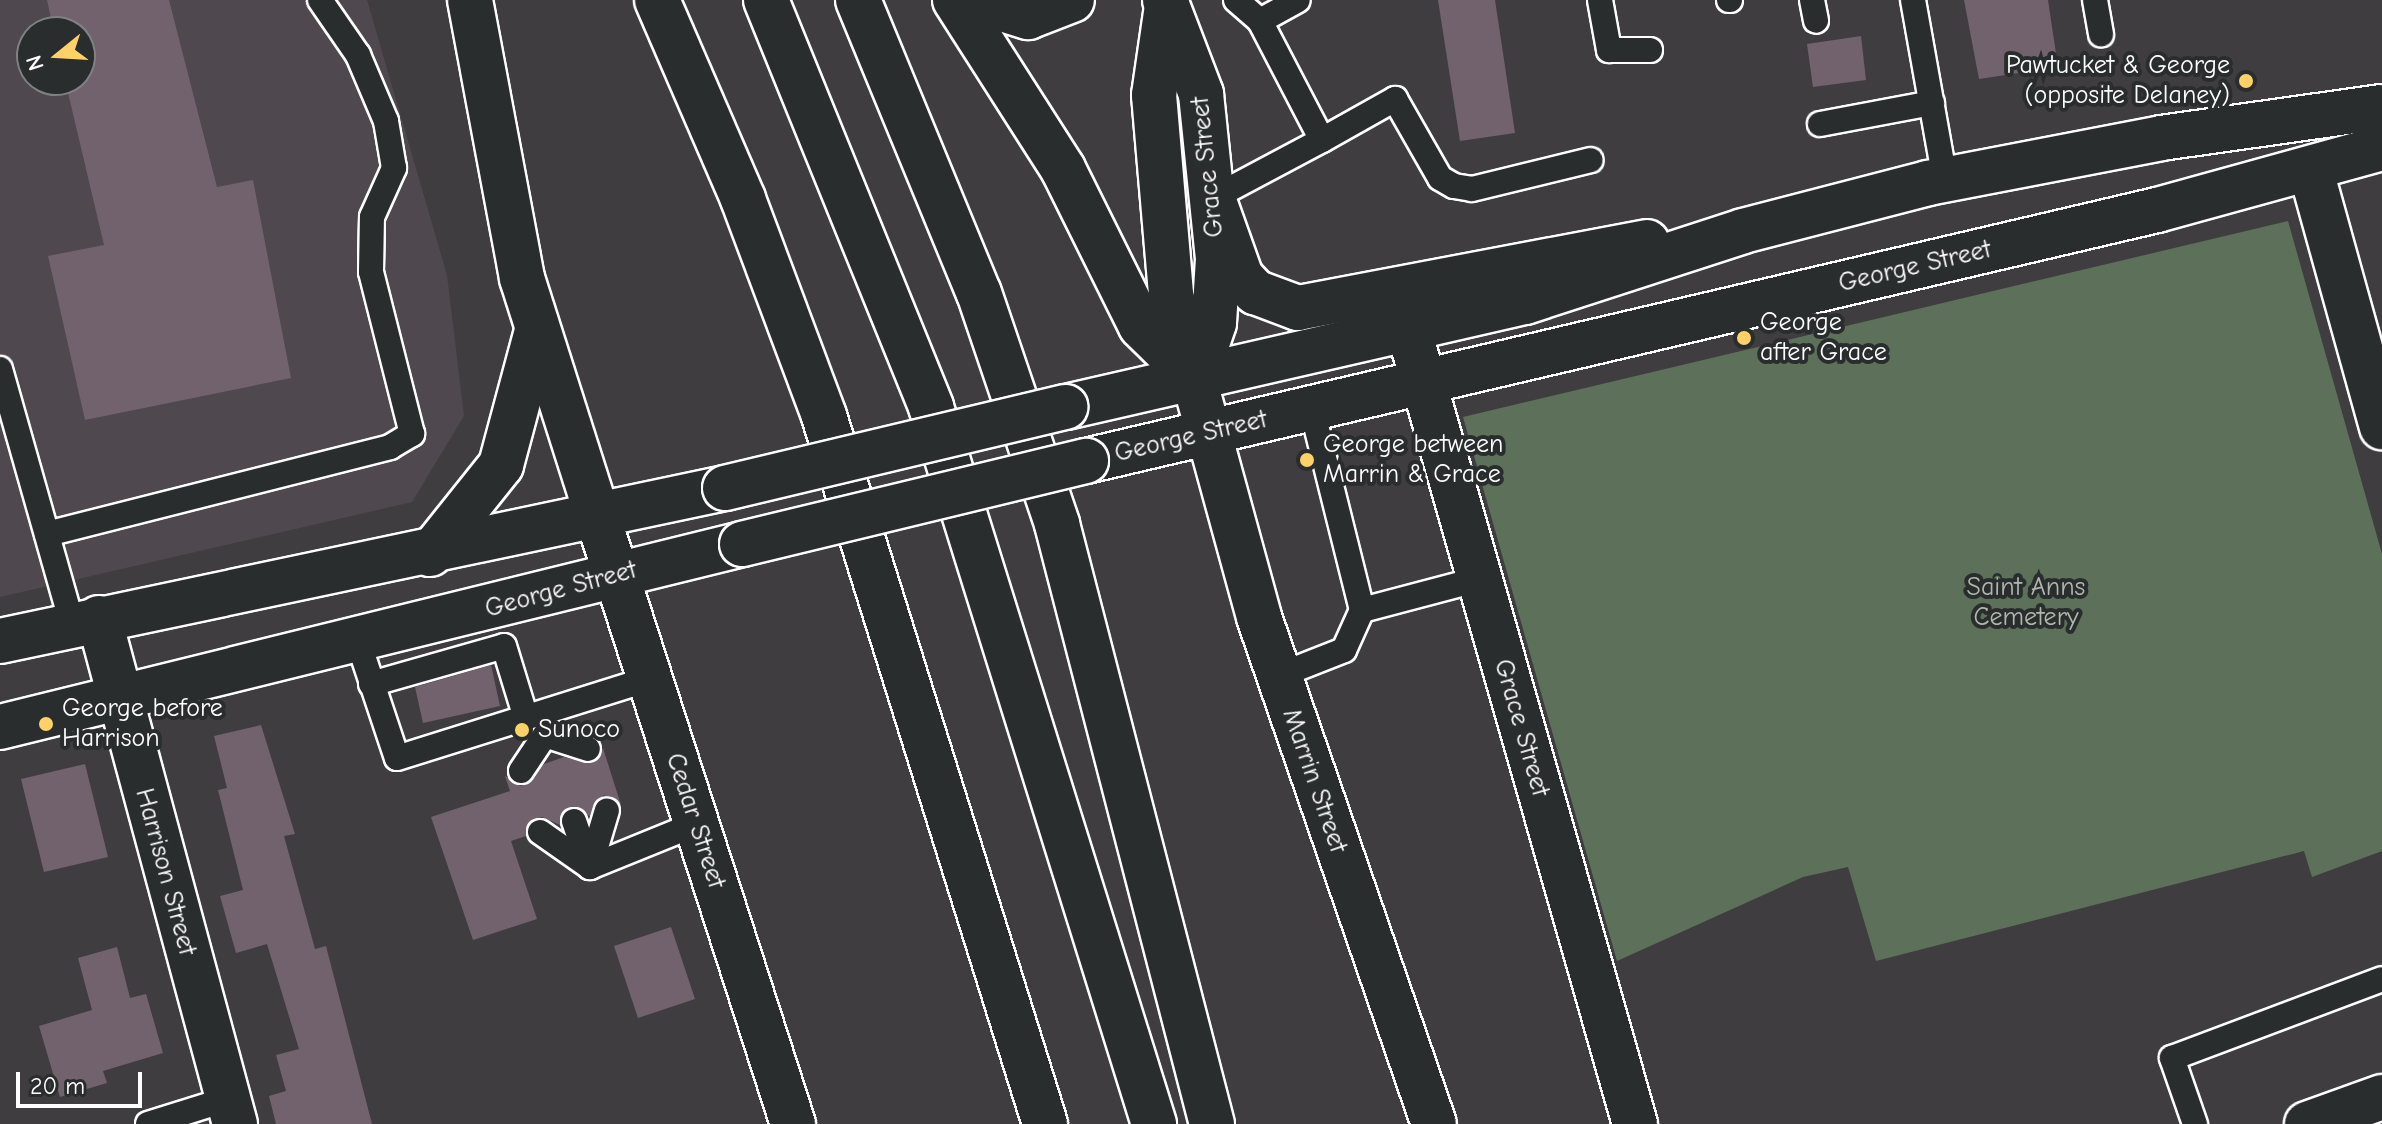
<!DOCTYPE html>
<html>
<head>
<meta charset="utf-8">
<style>
	body { margin:0 }
	#map { position:relative; width:2382px; height:1124px; overflow:hidden; background:#403d41; font-family:"Comic Neue",sans-serif }
	div>[style] { position:absolute }
	.built>* { inset:0; background:#4f484e }
	.green>* { inset:0; background:#5c705a }
	.building>* { inset:0; background:#72626d }
	.roads { filter:drop-shadow(2px 0 #fff) drop-shadow(-2px 0 #fff) drop-shadow(0 2px #fff) drop-shadow(0 -2px #fff) }
	.lane>* { height:24px; margin:-12px; padding:0 12px; transform-origin:12px; border-radius:12px; background:#2a2d2e }
	.street>* { height:44px; margin:-22px; padding:0 22px; transform-origin:22px; border-radius:22px; background:#2a2d2e }
	.secondary>* { height:44px; margin:-22px; padding:0 22px; transform-origin:22px; border-radius:22px; background:#2a2d2e }
	.primary>* { height:44px; margin:-22px; padding:0 22px; transform-origin:22px; border-radius:22px; background:#2a2d2e }
	.highway>* { height:44px; margin:-22px; padding:0 22px; transform-origin:22px; border-radius:22px; background:#2a2d2e }
	.bridges { filter:drop-shadow(2px 0 #fff) drop-shadow(-2px 0 #fff) drop-shadow(0 2px #fff) drop-shadow(0 -2px #fff) }
	.primary-bridge>* { height:44px; margin:-22px; padding:0 22px; transform-origin:22px; border-radius:22px; background:#2a2d2e }
	.dots>* { width:22px; height:22px; translate:-50% -50%; box-sizing:border-box; border:4px solid #2a2d2e; border-radius:50% }
	span { translate:-50% -50%; white-space:nowrap; text-align:center; line-height:1.15; -webkit-text-stroke:8px #2a2d2e; paint-order:stroke }
	.poi-label { font-size:26px; color:#fff }
	.right { translate:-100% -50%; text-align:right }
	.left { translate:0 -50%; text-align:left }
	.street-label { font-size:26px; color:#fff }
	.park-label { font-size:26px; color:#aeb8ac }
	.north { position:absolute; left:16px; top:16px; width:80px; height:80px; box-sizing:border-box; background:#2a2d2e; border:2px solid #7f8182; border-radius:50%; rotate:252deg; font-size:22px; font-weight:700; line-height:32px; text-align:center; color:#fff }
	.north::after { content:''; display:block; margin:auto; width:28px; height:36px; background:#ffd166; clip-path:polygon(50% 0,100% 100%,50% 72%,0 100%) }
	.scale { position:absolute; left:16px; top:1072px; width:126px; height:36px; box-sizing:border-box; border:4px solid #fff; border-top:0; padding-left:10px; font-size:24px; line-height:28px; white-space:nowrap; color:#fff; -webkit-text-stroke:6px #2a2d2e; paint-order:stroke }
</style>
</head>
<body>
<div id="map">
	<div class="built">
		<div style="clip-path:polygon(evenodd,0 0,367px 0,447px 275px,464px 416px,412px 502px,0 597px,0 0,32px 32px,80px 32px,80px 80px,32px 80px,32px 32px)"></div>
	</div>
	<div class="green">
		<div style="clip-path:polygon(2288px 221px,2382px 554px,2382px 851px,2312px 877px,2304px 851px,1876px 961px,1848px 867px,1803px 877px,1617px 961px,1463px 417px)"></div>
	</div>
	<div class="building">
		<div style="clip-path:polygon(47px 0,169px 0,217px 187px,253px 180px,291px 378px,85px 420px,48px 256px,104px 245px,65px 80px,80px 80px,80px 32px,54px 32px)"></div>
		<div style="clip-path:polygon(1438px 0,1495px 0,1515px 133px,1460px 141px)"></div>
		<div style="clip-path:polygon(1964px 0,2048px 0,2058px 67px,1979px 79px)"></div>
		<div style="clip-path:polygon(1861px 36px,1866px 80px,1813px 87px,1807px 44px)"></div>
		<div style="clip-path:polygon(491px 665px,500px 706px,423px 723px,415px 687px)"></div>
		<div style="clip-path:polygon(261px 725px,295px 834px,284px 836px,315px 949px,326px 946px,372px 1124px,276px 1124px,269px 1096px,286px 1091px,276px 1055px,299px 1049px,267px 944px,236px 953px,220px 896px,243px 890px,218px 790px,227px 788px,214px 736px)"></div>
		<div style="clip-path:polygon(603px 748px,621px 805px,604px 795px,590px 816px,570px 807px,560px 825px,542px 817px,528px 823px,526px 836px,511px 841px,537px 919px,473px 940px,431px 817px,510px 791px,505px 776px,521px 786px,544px 764px,564px 757px,592px 763px)"></div>
		<div style="clip-path:polygon(85px 764px,108px 857px,44px 872px,21px 779px)"></div>
		<div style="clip-path:polygon(671px 927px,695px 999px,638px 1018px,614px 946px)"></div>
		<div style="clip-path:polygon(117px 947px,130px 998px,146px 994px,163px 1053px,103px 1071px,107px 1083px,60px 1097px,39px 1026px,92px 1010px,78px 958px)"></div>
	</div>
	<div class="roads">
		<div class="lane">
			<div style="left:1236px;top:0;width:32px;rotate:41deg"></div>
			<div style="left:1260px;top:21px;width:134px;rotate:62.5deg"></div>
			<div style="left:1322px;top:140px;width:84px;rotate:-29.3deg"></div>
			<div style="left:1395px;top:99px;width:91px;rotate:60.3deg"></div>
			<div style="left:1440px;top:178px;width:16px;rotate:30deg"></div>
			<div style="left:1454px;top:186px;width:18px;rotate:9deg"></div>
			<div style="left:1472px;top:189px;width:122px;rotate:-13.7deg"></div>
			<div style="left:1600px;top:0;width:51px;rotate:79.8deg"></div>
			<div style="left:1609px;top:50px;width:41px"></div>
			<div style="left:1729px;top:0;width:1px"></div>
			<div style="left:1812px;top:0;width:21px;rotate:79deg"></div>
			<div style="left:1913px;top:0;width:183px;rotate:79.9deg"></div>
			<div style="left:2095px;top:0;width:35px;rotate:80deg"></div>
			<div style="left:1260px;top:21px;width:43px;rotate:-28.9deg"></div>
			<div style="left:1820px;top:124px;width:114px;rotate:-10.6deg"></div>
			<div style="left:1213px;top:198px;width:123px;rotate:-28deg"></div>
			<div style="left:0;top:369px;width:265px;rotate:74.2deg"></div>
			<div style="left:47px;top:534px;width:354px;rotate:-14.2deg"></div>
			<div style="left:390px;top:447px;width:26px;rotate:-31deg"></div>
			<div style="left:412px;top:434px;width:167px;rotate:-104.2deg"></div>
			<div style="left:371px;top:272px;width:55px;rotate:-89deg"></div>
			<div style="left:372px;top:217px;width:54px;rotate:-65.8deg"></div>
			<div style="left:394px;top:168px;width:48px;rotate:-99.7deg"></div>
			<div style="left:386px;top:121px;width:72px;rotate:-113deg"></div>
			<div style="left:358px;top:55px;width:67px;rotate:-124.6deg"></div>
			<div style="left:1362px;top:610px;width:121px;rotate:-14.8deg"></div>
			<div style="left:358px;top:641px;width:123px;rotate:71.6deg"></div>
			<div style="left:397px;top:758px;width:264px;rotate:-17.4deg"></div>
			<div style="left:1278px;top:676px;width:71px;rotate:-21.5deg"></div>
			<div style="left:1344px;top:650px;width:44px;rotate:-65.8deg"></div>
			<div style="left:1362px;top:610px;width:207px;rotate:-104deg"></div>
			<div style="left:371px;top:684px;width:138px;rotate:-15.9deg"></div>
			<div style="left:504px;top:646px;width:75px;rotate:73deg"></div>
			<div style="left:521px;top:771px;width:43px;rotate:-56.3deg"></div>
			<div style="left:545px;top:735px;width:45px;rotate:18deg"></div>
			<div style="left:574px;top:821px;width:49px;rotate:70.8deg"></div>
			<div style="left:540px;top:832px;width:61px;rotate:35deg"></div>
			<div style="left:590px;top:867px;width:114px;rotate:-22.1deg"></div>
			<div style="left:590px;top:867px;width:59px;rotate:-73.4deg"></div>
			<div style="left:148px;top:1124px;width:84px;rotate:-17.4deg"></div>
			<div style="left:2195px;top:1124px;width:70px;rotate:-109.2deg"></div>
			<div style="left:2172px;top:1058px;width:224px;rotate:-20.6deg"></div>
		</div>
		<div class="street">
			<div style="left:2311px;top:171px;width:266px;rotate:74.5deg"></div>
			<div style="left:1409px;top:331px;width:825px;rotate:74.09deg"></div>
			<div style="left:99px;top:618px;width:524px;rotate:74.96deg"></div>
		</div>
		<div class="secondary">
			<div style="left:1165px;top:0;width:101px;rotate:69deg"></div>
			<div style="left:1201px;top:94px;width:166px;rotate:84.1deg"></div>
			<div style="left:1218px;top:259px;width:64px;rotate:93.6deg"></div>
			<div style="left:1214px;top:323px;width:59px;rotate:108.7deg"></div>
			<div style="left:1167px;top:6px;width:90px;rotate:98.3deg"></div>
			<div style="left:1154px;top:95px;width:201px;rotate:85.1deg"></div>
			<div style="left:1171px;top:295px;width:334px;rotate:74.7deg"></div>
			<div style="left:1259px;top:617px;width:536px;rotate:70.96deg"></div>
			<div style="left:598px;top:518px;width:637px;rotate:72.16deg"></div>
			<div style="left:2307px;top:1124px;width:80px;rotate:-19.8deg"></div>
		</div>
		<div class="primary">
			<div style="left:1213px;top:198px;width:84px;rotate:70.5deg"></div>
			<div style="left:1241px;top:277px;width:21px;rotate:47deg"></div>
			<div style="left:1255px;top:292px;width:46px;rotate:20.4deg"></div>
			<div style="left:1298px;top:308px;width:355px;rotate:-10.7deg"></div>
			<div style="left:1066px;top:407px;width:471px;rotate:-12.9deg"></div>
			<div style="left:1525px;top:302px;width:229px;rotate:-18deg"></div>
			<div style="left:1743px;top:231px;width:191px;rotate:-14.5deg"></div>
			<div style="left:1928px;top:183px;width:237px;rotate:-10.9deg"></div>
			<div style="left:2161px;top:138px;width:223px;rotate:-8deg"></div>
			<div style="left:1086px;top:461px;width:1100px;rotate:-13.19deg"></div>
			<div style="left:2157px;top:210px;width:233px;rotate:-15.4deg"></div>
			<div style="left:0;top:641px;width:741px;rotate:-11.92deg"></div>
			<div style="left:0;top:727px;width:764px;rotate:-13.85deg"></div>
		</div>
		<div class="highway">
			<div style="left:470px;top:0;width:283px;rotate:79.4deg"></div>
			<div style="left:522px;top:278px;width:252px;rotate:72.4deg"></div>
			<div style="left:657px;top:0;width:217px;rotate:66.6deg"></div>
			<div style="left:743px;top:199px;width:232px;rotate:69.5deg"></div>
			<div style="left:824px;top:416px;width:742px;rotate:72.66deg"></div>
			<div style="left:766px;top:0;width:439px;rotate:67.9deg"></div>
			<div style="left:931px;top:407px;width:751px;rotate:72.72deg"></div>
			<div style="left:858px;top:0;width:317px;rotate:67.6deg"></div>
			<div style="left:979px;top:293px;width:244px;rotate:71.3deg"></div>
			<div style="left:1057px;top:524px;width:620px;rotate:75.52deg"></div>
			<div style="left:955px;top:0;width:201px;rotate:57.4deg"></div>
			<div style="left:1063px;top:169px;width:175px;rotate:63.6deg"></div>
			<div style="left:1141px;top:326px;width:76px;rotate:44.5deg"></div>
			<div style="left:973px;top:0;width:58px;rotate:17.2deg"></div>
			<div style="left:1028px;top:17px;width:47px;rotate:-21.1deg"></div>
			<div style="left:430px;top:554px;width:114px;rotate:-51.4deg"></div>
			<div style="left:501px;top:465px;width:136px;rotate:-75deg"></div>
		</div>
	</div>
	<div class="bridges">
		<div class="primary-bridge">
			<div style="left:725px;top:488px;width:350px;rotate:-13.4deg"></div>
			<div style="left:742px;top:544px;width:354px;rotate:-13.6deg"></div>
		</div>
	</div>
	<div class="dots">
		<div style="left:2246px;top:81px;background:#ffd166"></div>
		<div style="left:1744px;top:338px;background:#ffd166"></div>
		<div style="left:1307px;top:460px;background:#ffd166"></div>
		<div style="left:46px;top:724px;background:#ffd166"></div>
		<div style="left:522px;top:730px;background:#ffd166"></div>
	</div>
	<div class="poi-label">
		<span class="right" style="left:2230px;top:81px">Pawtucket &amp; George<br>(opposite Delaney)</span>
		<span class="left" style="left:1760px;top:338px">George<br>after Grace</span>
		<span class="left" style="left:1323px;top:460px">George between<br>Marrin &amp; Grace</span>
		<span class="left" style="left:62px;top:724px">George before<br>Harrison</span>
		<span class="left" style="left:538px;top:730px">Sunoco</span>
	</div>
	<div class="street-label">
		<span style="left:1208px;top:167px;rotate:-96deg">Grace Street</span>
		<span style="left:1915px;top:267px;rotate:-13deg">George Street</span>
		<span style="left:1191px;top:437px;rotate:-13deg">George Street</span>
		<span style="left:561px;top:590px;rotate:-15deg">George Street</span>
		<span style="left:1521px;top:728px;rotate:74deg">Grace Street</span>
		<span style="left:1314px;top:781px;rotate:71deg">Marrin Street</span>
		<span style="left:695px;top:821px;rotate:72deg">Cedar Street</span>
		<span style="left:165px;top:872px;rotate:75deg">Harrison Street</span>
	</div>
	<div class="park-label">
		<span style="left:2026px;top:603px">Saint Anns<br>Cemetery</span>
	</div>
	<div class="north">N</div>
	<div class="scale">20 m</div>
</div>
</body>
</html>
